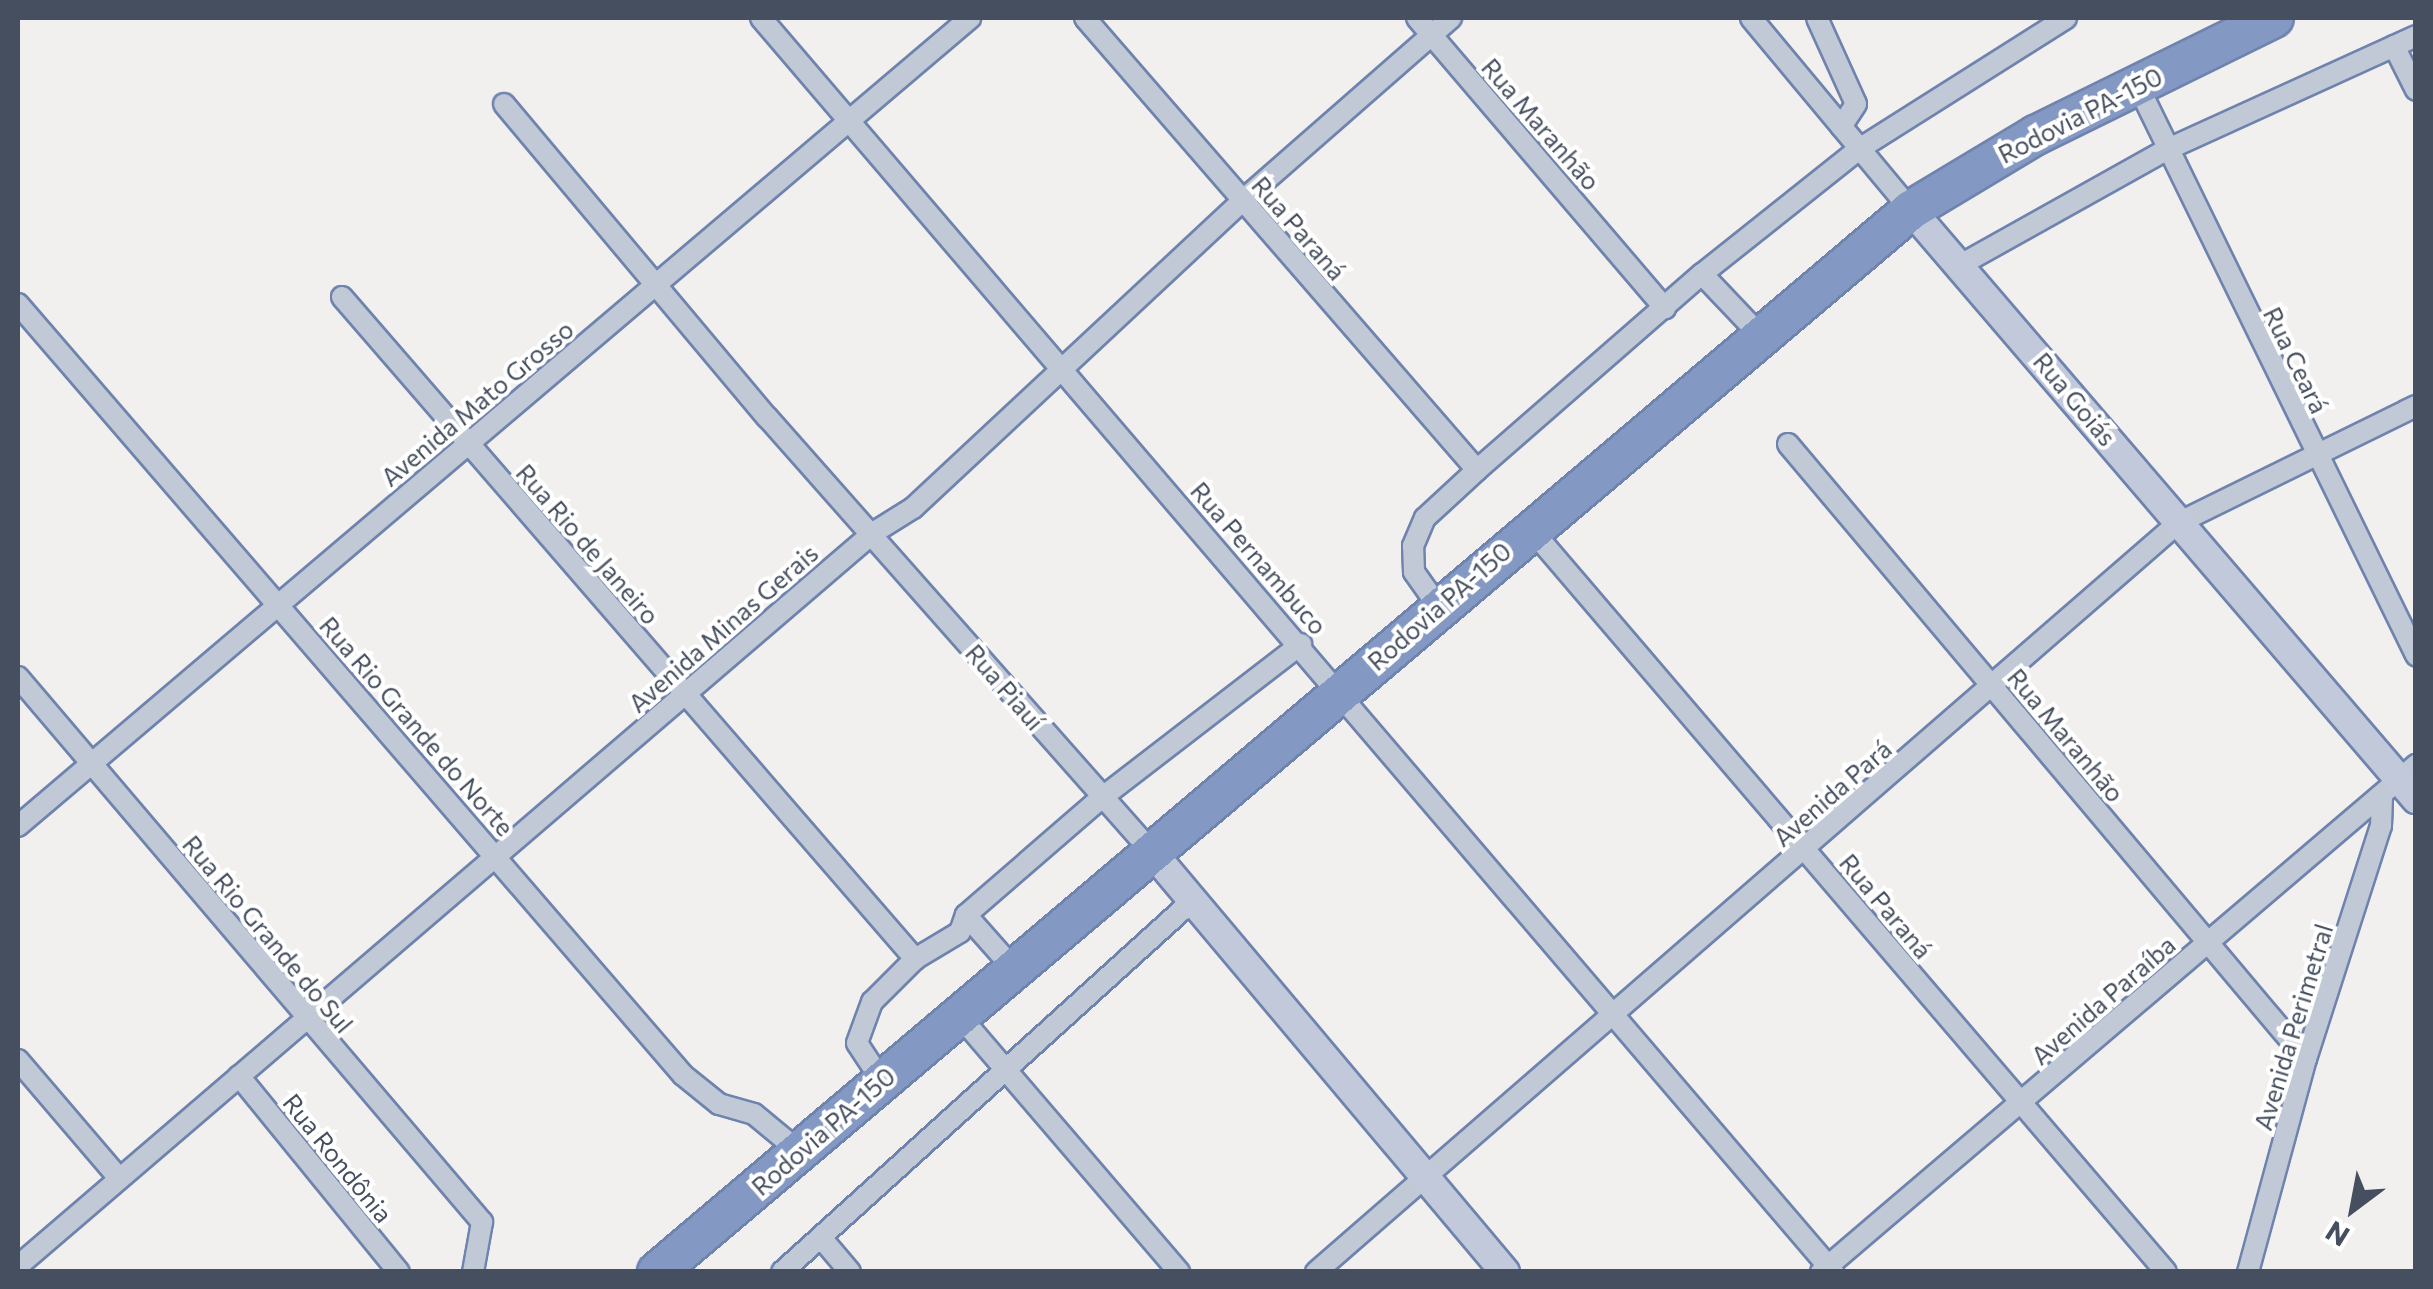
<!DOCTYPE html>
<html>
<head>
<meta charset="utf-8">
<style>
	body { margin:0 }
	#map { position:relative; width:2433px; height:1289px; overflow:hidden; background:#f2f0ef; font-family:Commissioner,sans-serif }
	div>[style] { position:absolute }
	.roads { filter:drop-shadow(2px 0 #6e83ae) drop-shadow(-2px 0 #6e83ae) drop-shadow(0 2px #6e83ae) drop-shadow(0 -2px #6e83ae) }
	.street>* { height:20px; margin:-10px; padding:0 10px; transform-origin:10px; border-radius:10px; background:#c2c9d6 }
	.secondary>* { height:28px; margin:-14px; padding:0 14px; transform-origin:14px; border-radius:14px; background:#c1c9da }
	.highway>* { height:38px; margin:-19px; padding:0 19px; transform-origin:19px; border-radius:19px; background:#8398c2 }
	span { translate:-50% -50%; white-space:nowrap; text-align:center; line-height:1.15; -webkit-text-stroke:8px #fff; paint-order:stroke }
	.street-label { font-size:25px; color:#464f5f }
	.frame { position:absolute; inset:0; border:20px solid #464f5f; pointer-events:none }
	.north { position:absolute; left:2303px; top:1159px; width:100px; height:100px; -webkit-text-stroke:8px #fff; paint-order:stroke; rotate:212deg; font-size:28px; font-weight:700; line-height:40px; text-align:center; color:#464f5f }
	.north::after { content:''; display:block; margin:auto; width:35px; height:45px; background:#464f5f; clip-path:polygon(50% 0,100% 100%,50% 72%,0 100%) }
</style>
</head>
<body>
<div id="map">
	<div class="roads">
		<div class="street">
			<div style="left:761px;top:18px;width:1650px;rotate:49.47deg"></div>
			<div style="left:1085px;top:18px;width:598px;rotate:49.07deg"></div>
			<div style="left:1417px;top:18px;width:382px;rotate:49.5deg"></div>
			<div style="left:1751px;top:18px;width:250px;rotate:50.2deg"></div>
			<div style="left:1817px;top:18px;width:94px;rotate:65.6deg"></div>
			<div style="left:1856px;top:104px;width:27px;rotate:123deg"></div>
			<div style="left:2394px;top:46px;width:49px;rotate:63.4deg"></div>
			<div style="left:2137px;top:84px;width:636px;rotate:63.96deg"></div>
			<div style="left:504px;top:104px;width:409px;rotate:50deg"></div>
			<div style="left:767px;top:417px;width:579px;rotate:48.5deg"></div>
			<div style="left:1962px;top:264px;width:234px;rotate:-29.2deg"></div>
			<div style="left:2166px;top:150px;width:275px;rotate:-24.5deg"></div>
			<div style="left:1702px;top:274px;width:83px;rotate:46.5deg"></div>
			<div style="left:342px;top:297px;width:876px;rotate:49.12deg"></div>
			<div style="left:18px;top:304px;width:1018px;rotate:49.22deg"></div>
			<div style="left:683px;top:1075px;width:46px;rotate:38.9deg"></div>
			<div style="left:719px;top:1104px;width:36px;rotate:16deg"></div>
			<div style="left:754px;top:1114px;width:60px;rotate:39.6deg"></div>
			<div style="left:1788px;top:444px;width:804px;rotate:49.89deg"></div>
			<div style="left:1529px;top:527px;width:980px;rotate:49.47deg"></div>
			<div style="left:1438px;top:606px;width:42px;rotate:-125.2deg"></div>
			<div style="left:1414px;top:572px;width:26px;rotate:-92deg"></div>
			<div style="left:1413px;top:546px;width:30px;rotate:-67deg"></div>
			<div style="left:1425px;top:518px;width:71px;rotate:-42.7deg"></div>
			<div style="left:1477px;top:470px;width:298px;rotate:-41.1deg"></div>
			<div style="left:1702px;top:274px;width:201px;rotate:-38.5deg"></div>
			<div style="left:1859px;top:149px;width:245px;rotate:-32.3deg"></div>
			<div style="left:18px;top:677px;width:716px;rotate:49.59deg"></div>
			<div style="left:482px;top:1222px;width:51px;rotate:100.2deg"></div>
			<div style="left:18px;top:826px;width:1249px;rotate:-40.32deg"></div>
			<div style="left:966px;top:915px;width:71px;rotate:48.4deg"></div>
			<div style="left:958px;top:1014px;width:340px;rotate:49.4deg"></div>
			<div style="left:18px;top:1060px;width:154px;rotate:49.5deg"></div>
			<div style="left:239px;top:1076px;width:253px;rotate:50.8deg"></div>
			<div style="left:882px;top:1081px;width:45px;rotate:-123.3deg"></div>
			<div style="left:857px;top:1043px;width:44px;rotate:-69.9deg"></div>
			<div style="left:872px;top:1002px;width:61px;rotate:-45deg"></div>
			<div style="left:915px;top:959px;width:52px;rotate:-31deg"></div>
			<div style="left:960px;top:932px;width:18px;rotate:-71deg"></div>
			<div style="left:966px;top:915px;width:177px;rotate:-40.9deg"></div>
			<div style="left:1100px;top:799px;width:254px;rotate:-37.6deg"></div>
			<div style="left:823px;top:1240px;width:42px;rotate:49.8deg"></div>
			<div style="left:18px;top:1266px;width:1126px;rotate:-40.61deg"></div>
			<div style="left:873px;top:533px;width:47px;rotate:-32deg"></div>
			<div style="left:913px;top:508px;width:450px;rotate:-43deg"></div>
			<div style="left:1242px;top:201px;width:278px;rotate:-41.2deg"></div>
			<div style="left:782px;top:1272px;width:553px;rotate:-42.14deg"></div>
			<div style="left:1316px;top:1272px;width:1142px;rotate:-40.99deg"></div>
			<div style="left:2178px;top:523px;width:265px;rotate:-26.2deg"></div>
			<div style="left:1821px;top:1272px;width:782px;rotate:-40.43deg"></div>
			<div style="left:2248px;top:1272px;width:221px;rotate:-74.8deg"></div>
			<div style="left:2306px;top:1059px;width:245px;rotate:-72.2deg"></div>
			<div style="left:2381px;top:826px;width:30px;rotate:-88deg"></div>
		</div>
		<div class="secondary">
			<div style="left:1911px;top:210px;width:776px;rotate:49.39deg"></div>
			<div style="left:1151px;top:851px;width:550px;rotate:49.94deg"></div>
		</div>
		<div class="highway">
			<div style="left:657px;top:1272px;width:1643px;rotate:-40.26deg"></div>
			<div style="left:1911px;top:210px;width:146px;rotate:-31deg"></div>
			<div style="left:2036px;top:135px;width:265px;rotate:-26.2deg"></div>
		</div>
	</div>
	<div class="street-label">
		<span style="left:2080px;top:115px;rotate:-27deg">Rodovia PA-150</span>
		<span style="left:1541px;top:124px;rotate:49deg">Rua Maranhão</span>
		<span style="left:1299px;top:228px;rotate:49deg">Rua Paraná</span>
		<span style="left:2296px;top:360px;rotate:64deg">Rua Ceará</span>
		<span style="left:2075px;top:399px;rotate:50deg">Rua Goiás</span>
		<span style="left:477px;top:403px;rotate:-40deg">Avenida Mato Grosso</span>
		<span style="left:588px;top:544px;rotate:49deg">Rua Rio de Janeiro</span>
		<span style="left:1259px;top:558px;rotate:49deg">Rua Pernambuco</span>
		<span style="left:1439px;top:606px;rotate:-41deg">Rodovia PA-150</span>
		<span style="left:723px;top:628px;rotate:-41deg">Avenida Minas Gerais</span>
		<span style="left:1005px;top:687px;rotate:49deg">Rua Piauí</span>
		<span style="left:417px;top:726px;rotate:49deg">Rua Rio Grande do Norte</span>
		<span style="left:2066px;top:735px;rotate:50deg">Rua Maranhão</span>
		<span style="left:1832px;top:793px;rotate:-41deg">Avenida Pará</span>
		<span style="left:1886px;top:906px;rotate:50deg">Rua Paraná</span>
		<span style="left:268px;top:934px;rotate:50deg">Rua Rio Grande do Sul</span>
		<span style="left:2103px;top:1000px;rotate:-41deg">Avenida Paraíba</span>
		<span style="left:2293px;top:1027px;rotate:-73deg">Avenida Perimetral</span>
		<span style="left:823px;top:1131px;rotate:-41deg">Rodovia PA-150</span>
		<span style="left:338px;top:1158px;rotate:51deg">Rua Rondônia</span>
	</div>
	<div class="frame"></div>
	<div class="north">N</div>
</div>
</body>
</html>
